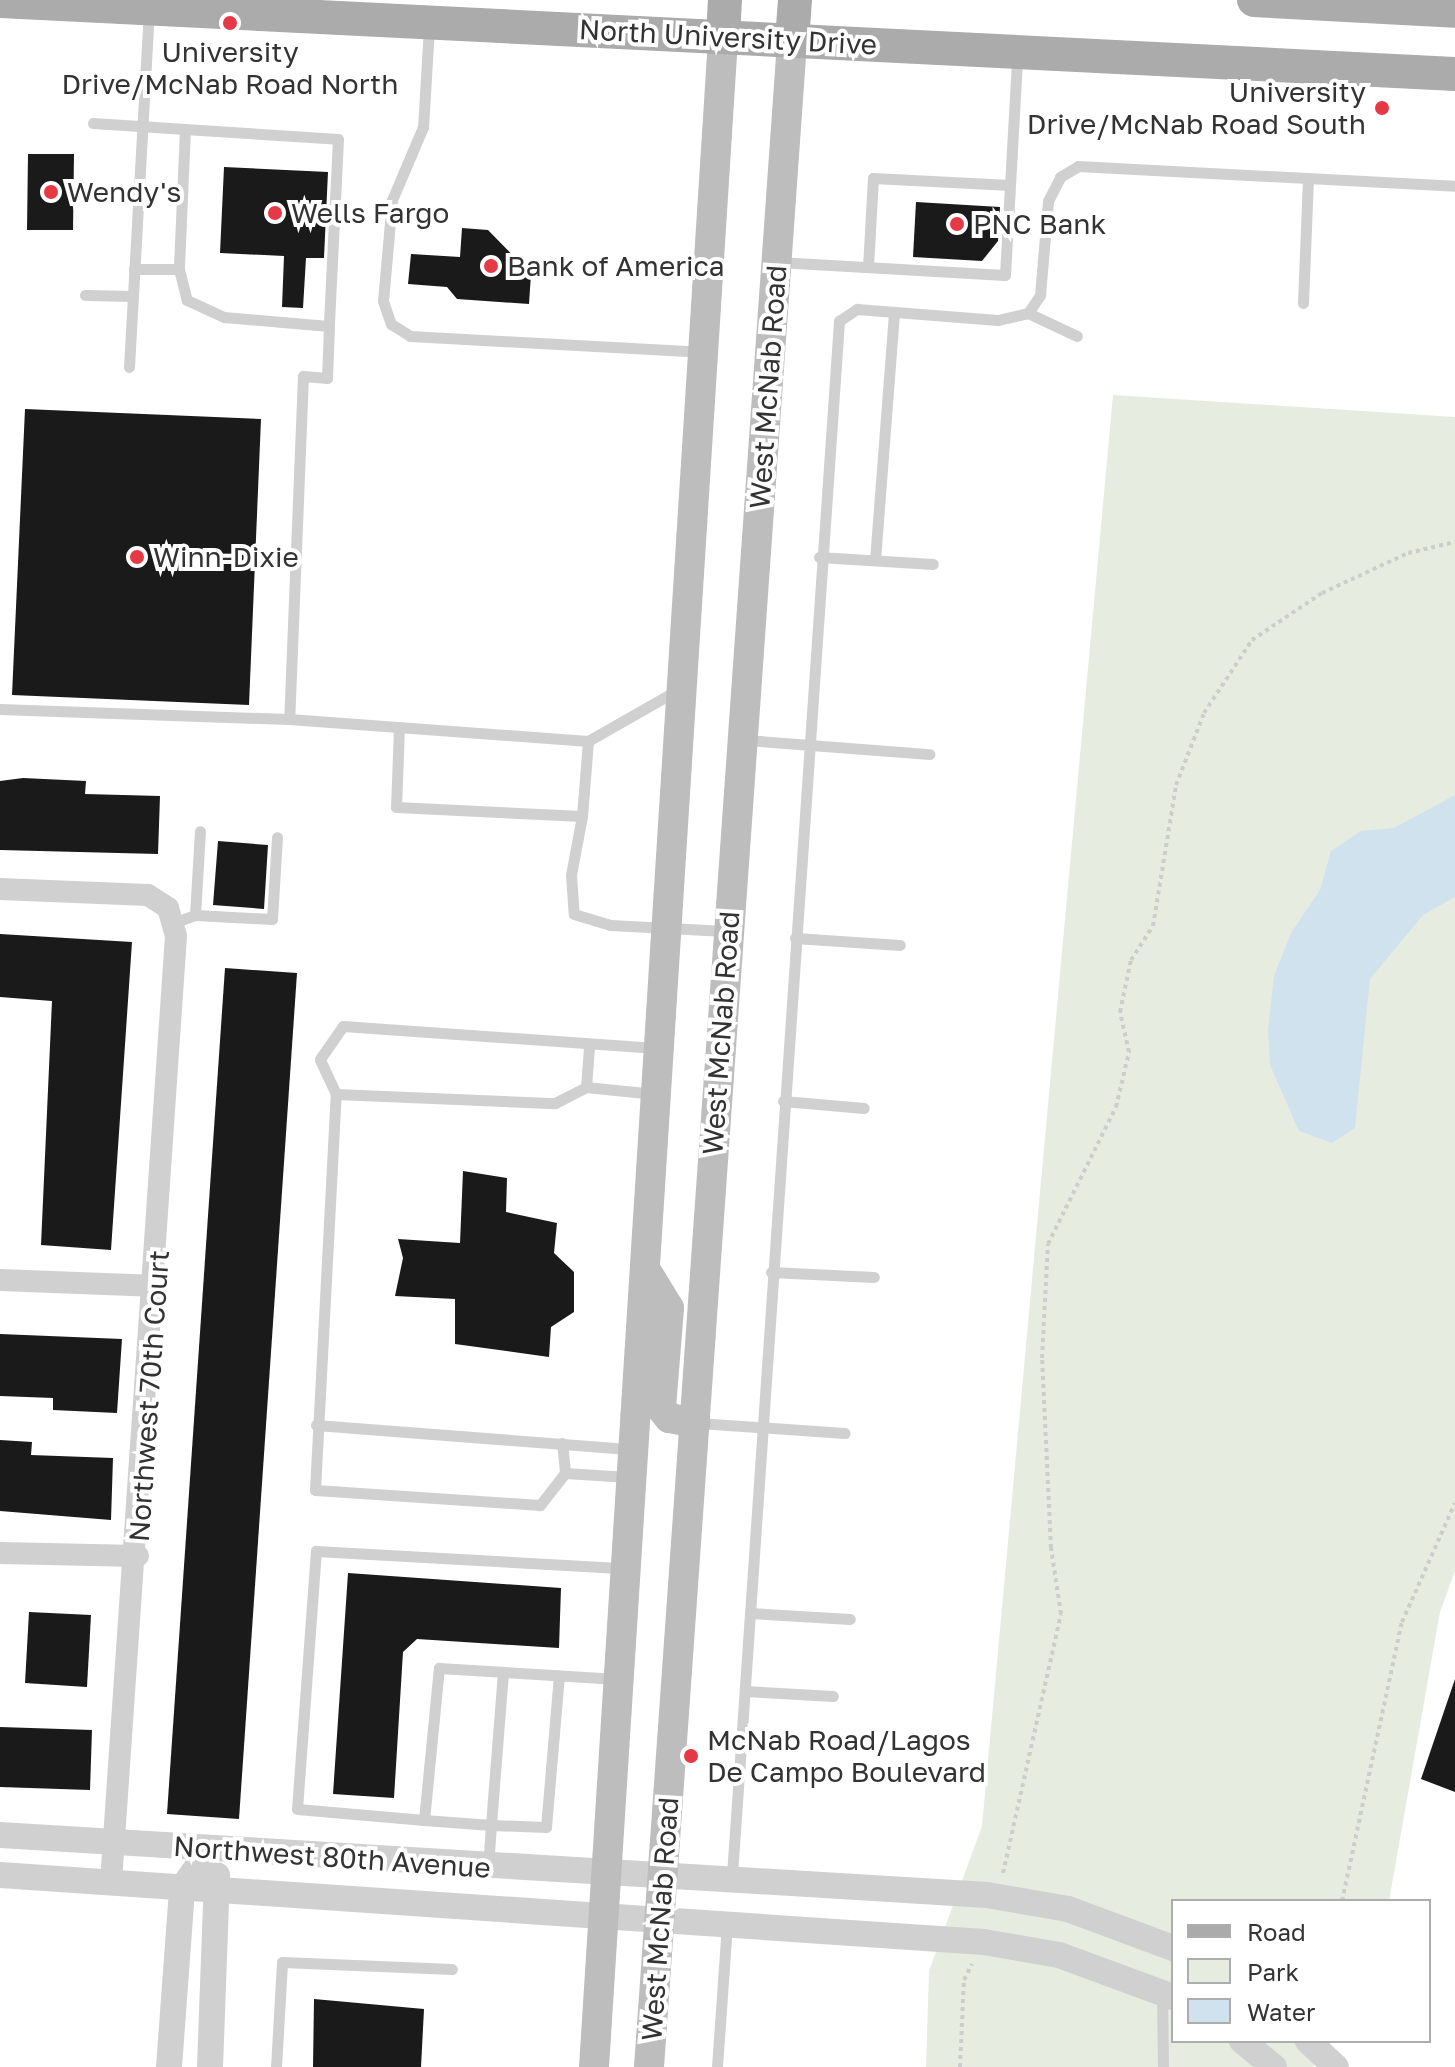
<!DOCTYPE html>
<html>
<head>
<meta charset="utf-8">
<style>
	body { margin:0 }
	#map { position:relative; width:1455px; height:2067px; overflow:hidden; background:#fff; font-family:"Golos Text",sans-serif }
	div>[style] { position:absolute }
	.green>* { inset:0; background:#e6ecdf }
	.water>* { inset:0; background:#cfe2ee }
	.building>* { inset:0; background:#1a1a1a }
	.path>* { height:4px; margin-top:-2px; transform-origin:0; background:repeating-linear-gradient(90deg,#cdcdcd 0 4px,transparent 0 8px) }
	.service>* { height:11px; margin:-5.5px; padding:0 5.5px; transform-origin:5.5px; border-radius:5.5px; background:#d0d0d0 }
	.minor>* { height:22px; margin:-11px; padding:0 11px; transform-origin:11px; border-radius:11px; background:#d0d0d0 }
	.tertiary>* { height:26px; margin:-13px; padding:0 13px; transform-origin:13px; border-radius:13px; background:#d0d0d0 }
	.secondary>* { height:30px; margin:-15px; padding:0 15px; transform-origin:15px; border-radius:15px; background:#bdbdbd }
	.primary>* { height:34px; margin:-17px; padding:0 17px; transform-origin:17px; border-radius:17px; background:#ababab }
	.dots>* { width:22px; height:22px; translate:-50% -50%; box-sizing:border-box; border:4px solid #fff; border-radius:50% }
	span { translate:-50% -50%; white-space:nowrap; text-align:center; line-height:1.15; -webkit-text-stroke:8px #fff; paint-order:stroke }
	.street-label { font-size:28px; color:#333 }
	.poi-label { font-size:28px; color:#333 }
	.right { translate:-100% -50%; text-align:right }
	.left { translate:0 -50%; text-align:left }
	.legend { position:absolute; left:1171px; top:1899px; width:260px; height:144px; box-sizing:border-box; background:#fff; border:2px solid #adadad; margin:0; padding:10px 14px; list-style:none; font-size:24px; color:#333 }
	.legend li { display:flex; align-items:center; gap:16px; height:40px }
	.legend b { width:40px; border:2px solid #adadad }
</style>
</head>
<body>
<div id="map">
	<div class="green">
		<div style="clip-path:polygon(1113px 395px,1455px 417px,1455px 1571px,1440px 1612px,1389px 1901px,1173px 1901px,1173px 2041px,1328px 2041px,1313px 2067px,926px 2067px,929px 1971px,982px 1826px)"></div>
	</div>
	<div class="water">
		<div style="clip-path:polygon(1455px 795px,1455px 897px,1423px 915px,1370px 979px,1355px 1128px,1332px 1143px,1299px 1131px,1270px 1065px,1268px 1030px,1274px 976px,1291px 933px,1320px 890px,1331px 851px,1361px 831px,1394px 828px)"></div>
	</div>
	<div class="building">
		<div style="clip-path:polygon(28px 154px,74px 154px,73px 230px,27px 230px)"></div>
		<div style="clip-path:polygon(224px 167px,328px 172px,324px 258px,306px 258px,303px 308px,282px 307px,284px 256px,220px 253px)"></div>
		<div style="clip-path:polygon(916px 202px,1000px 207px,998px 241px,982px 261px,913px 257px)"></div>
		<div style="clip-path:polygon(462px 228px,488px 230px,531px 274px,529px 304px,457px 299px,447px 287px,408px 284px,411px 254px,460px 257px)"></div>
		<div style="clip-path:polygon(25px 409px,261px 419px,249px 705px,12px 695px)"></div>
		<div style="clip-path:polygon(23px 778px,86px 781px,85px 794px,160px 796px,158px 854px,0 850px,0 781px)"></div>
		<div style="clip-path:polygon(218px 841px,268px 845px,264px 909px,213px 905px)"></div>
		<div style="clip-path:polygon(0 934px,132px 942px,111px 1250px,41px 1245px,52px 1001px,0 997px)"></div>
		<div style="clip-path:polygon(225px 968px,297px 973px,239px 1819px,167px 1814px)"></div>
		<div style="clip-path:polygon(463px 1171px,507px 1178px,506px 1212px,557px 1223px,554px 1253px,574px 1272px,574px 1312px,551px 1327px,549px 1357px,455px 1344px,455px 1299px,395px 1296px,403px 1258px,398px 1239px,460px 1243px)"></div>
		<div style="clip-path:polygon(0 1334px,122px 1339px,117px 1413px,53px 1410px,53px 1398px,0 1396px)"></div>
		<div style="clip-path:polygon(0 1440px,32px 1442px,31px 1455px,113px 1458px,111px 1520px,0 1511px)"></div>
		<div style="clip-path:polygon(348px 1573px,561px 1588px,559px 1648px,417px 1639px,403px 1652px,394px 1798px,333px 1794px)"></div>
		<div style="clip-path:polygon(29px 1612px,91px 1615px,87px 1687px,25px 1683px)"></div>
		<div style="clip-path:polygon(1455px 1679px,1455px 1792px,1421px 1779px)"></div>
		<div style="clip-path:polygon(0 1727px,92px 1730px,90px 1790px,0 1787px)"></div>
		<div style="clip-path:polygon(314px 1999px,424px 2009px,421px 2067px,313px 2067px)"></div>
	</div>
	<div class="path">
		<div style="left:1003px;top:1873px;width:265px;rotate:-77.4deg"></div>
		<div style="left:1061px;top:1614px;width:67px;rotate:-98.6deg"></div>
		<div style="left:1051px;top:1548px;width:190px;rotate:-92.7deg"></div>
		<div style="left:1042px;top:1358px;width:114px;rotate:-87deg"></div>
		<div style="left:1048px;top:1244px;width:153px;rotate:-63.6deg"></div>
		<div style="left:1116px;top:1107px;width:57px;rotate:-76.7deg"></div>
		<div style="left:1129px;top:1052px;width:41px;rotate:-102.7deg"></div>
		<div style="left:1120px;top:1012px;width:53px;rotate:-78.1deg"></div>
		<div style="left:1131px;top:960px;width:40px;rotate:-57.1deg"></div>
		<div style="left:1153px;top:926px;width:143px;rotate:-80.7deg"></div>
		<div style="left:1176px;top:785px;width:77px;rotate:-68.7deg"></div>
		<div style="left:1204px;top:713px;width:87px;rotate:-56.7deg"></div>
		<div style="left:1252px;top:640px;width:84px;rotate:-33.9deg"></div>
		<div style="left:1322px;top:593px;width:95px;rotate:-24.9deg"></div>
		<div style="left:1408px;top:553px;width:48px;rotate:-13.2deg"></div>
		<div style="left:1342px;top:1901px;width:285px;rotate:-77.9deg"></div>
		<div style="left:1402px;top:1622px;width:130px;rotate:-66deg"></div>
		<div style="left:960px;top:2067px;width:87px;rotate:-87.4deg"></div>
		<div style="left:964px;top:1980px;width:18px;rotate:-63deg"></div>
	</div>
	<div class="service">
		<div style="left:429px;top:27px;width:100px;rotate:93.4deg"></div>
		<div style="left:423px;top:127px;width:79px;rotate:113deg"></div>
		<div style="left:392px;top:200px;width:101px;rotate:95.1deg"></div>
		<div style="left:383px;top:301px;width:24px;rotate:71deg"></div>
		<div style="left:391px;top:324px;width:22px;rotate:32deg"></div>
		<div style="left:410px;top:336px;width:291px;rotate:3.1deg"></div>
		<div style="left:93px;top:123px;width:92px;rotate:3.7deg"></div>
		<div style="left:185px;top:129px;width:140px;rotate:92.5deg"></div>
		<div style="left:179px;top:269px;width:45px;rotate:180deg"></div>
		<div style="left:185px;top:129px;width:153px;rotate:3.7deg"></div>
		<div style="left:338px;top:139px;width:187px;rotate:92.8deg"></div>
		<div style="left:778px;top:262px;width:227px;rotate:3.3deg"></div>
		<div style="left:1005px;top:275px;width:218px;rotate:-86.8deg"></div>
		<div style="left:868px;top:267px;width:89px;rotate:-86.8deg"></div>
		<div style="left:873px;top:178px;width:137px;rotate:2.9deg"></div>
		<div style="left:179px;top:269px;width:32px;rotate:76deg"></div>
		<div style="left:187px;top:300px;width:41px;rotate:24.7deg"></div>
		<div style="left:224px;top:317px;width:105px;rotate:4.9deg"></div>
		<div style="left:329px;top:326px;width:52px;rotate:92.2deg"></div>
		<div style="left:327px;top:378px;width:24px;rotate:-175deg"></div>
		<div style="left:303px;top:376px;width:343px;rotate:92.3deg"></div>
		<div style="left:289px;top:719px;width:300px;rotate:4.2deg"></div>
		<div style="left:588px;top:741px;width:105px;rotate:-29.7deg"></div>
		<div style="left:85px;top:295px;width:48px;rotate:1.2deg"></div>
		<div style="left:1303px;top:303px;width:125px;rotate:-87.7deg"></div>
		<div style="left:1028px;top:313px;width:54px;rotate:25.1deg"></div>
		<div style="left:129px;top:367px;width:356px;rotate:-86.8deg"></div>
		<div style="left:819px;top:557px;width:114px;rotate:3.5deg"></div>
		<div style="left:875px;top:560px;width:249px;rotate:-85.6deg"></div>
		<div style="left:0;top:709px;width:289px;rotate:2deg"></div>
		<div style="left:399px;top:727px;width:80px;rotate:92.1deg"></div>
		<div style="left:396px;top:807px;width:186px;rotate:2.8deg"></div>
		<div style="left:582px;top:816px;width:75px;rotate:-85.4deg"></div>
		<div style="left:746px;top:740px;width:184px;rotate:4.4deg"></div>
		<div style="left:582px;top:816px;width:60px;rotate:100.6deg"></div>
		<div style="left:571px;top:875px;width:39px;rotate:86deg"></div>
		<div style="left:574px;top:914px;width:38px;rotate:17deg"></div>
		<div style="left:610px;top:925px;width:116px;rotate:3deg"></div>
		<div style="left:195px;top:915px;width:84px;rotate:-86.6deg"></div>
		<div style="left:173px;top:923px;width:23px;rotate:-20deg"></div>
		<div style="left:195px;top:915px;width:77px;rotate:3deg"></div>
		<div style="left:272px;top:919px;width:82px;rotate:-86.5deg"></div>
		<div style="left:795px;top:938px;width:105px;rotate:3.8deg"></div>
		<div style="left:586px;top:1087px;width:40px;rotate:-85.7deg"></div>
		<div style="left:336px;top:1094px;width:219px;rotate:2.4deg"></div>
		<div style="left:555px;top:1103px;width:35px;rotate:-27deg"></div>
		<div style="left:586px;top:1087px;width:69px;rotate:5.8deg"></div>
		<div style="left:783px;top:1101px;width:81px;rotate:4.9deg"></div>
		<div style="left:771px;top:1272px;width:103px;rotate:2.8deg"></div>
		<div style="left:698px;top:1423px;width:147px;rotate:3.9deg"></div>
		<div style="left:316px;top:1425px;width:316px;rotate:4.4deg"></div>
		<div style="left:562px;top:1443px;width:30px;rotate:84deg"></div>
		<div style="left:628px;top:1477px;width:63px;rotate:-176.4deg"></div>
		<div style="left:565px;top:1473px;width:41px;rotate:128deg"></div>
		<div style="left:540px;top:1505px;width:225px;rotate:-176.2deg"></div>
		<div style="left:315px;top:1490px;width:397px;rotate:-87deg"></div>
		<div style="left:336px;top:1094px;width:38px;rotate:-115deg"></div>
		<div style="left:320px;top:1059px;width:40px;rotate:-55.1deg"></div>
		<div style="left:343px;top:1026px;width:314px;rotate:4deg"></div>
		<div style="left:750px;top:1613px;width:100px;rotate:3.4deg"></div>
		<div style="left:503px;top:1672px;width:153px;rotate:94.5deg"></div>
		<div style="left:491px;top:1825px;width:67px;rotate:-175.7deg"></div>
		<div style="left:424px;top:1820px;width:153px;rotate:-84.4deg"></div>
		<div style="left:439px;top:1668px;width:179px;rotate:3.5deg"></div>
		<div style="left:745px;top:1691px;width:88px;rotate:3.3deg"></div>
		<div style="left:424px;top:1820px;width:127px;rotate:-175deg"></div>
		<div style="left:297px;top:1809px;width:259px;rotate:-85.8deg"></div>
		<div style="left:316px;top:1551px;width:308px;rotate:3.2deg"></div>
		<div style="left:488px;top:1867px;width:42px;rotate:-85.9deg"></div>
		<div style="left:491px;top:1825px;width:55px;rotate:2.1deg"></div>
		<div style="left:546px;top:1827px;width:152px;rotate:-85.1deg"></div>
		<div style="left:732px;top:1875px;width:1558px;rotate:-86.06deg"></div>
		<div style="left:839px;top:321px;width:22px;rotate:-34deg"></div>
		<div style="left:857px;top:309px;width:141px;rotate:4.5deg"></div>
		<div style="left:998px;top:320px;width:31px;rotate:-13deg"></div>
		<div style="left:1028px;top:313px;width:22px;rotate:-56deg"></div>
		<div style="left:1040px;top:295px;width:94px;rotate:-85.1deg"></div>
		<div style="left:1048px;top:201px;width:27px;rotate:-63deg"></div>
		<div style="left:1060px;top:177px;width:21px;rotate:-31deg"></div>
		<div style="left:1078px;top:166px;width:378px;rotate:3deg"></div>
		<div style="left:1162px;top:1993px;width:74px;rotate:89.2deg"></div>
		<div style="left:276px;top:2067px;width:105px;rotate:-86.7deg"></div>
		<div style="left:282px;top:1962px;width:170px;rotate:2.4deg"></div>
		<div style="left:717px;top:2067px;width:143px;rotate:-86deg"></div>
	</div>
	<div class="minor">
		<div style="left:0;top:889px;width:148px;rotate:2.3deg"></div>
		<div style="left:148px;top:895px;width:24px;rotate:33deg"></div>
		<div style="left:168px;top:908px;width:29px;rotate:74deg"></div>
		<div style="left:176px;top:936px;width:949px;rotate:93.93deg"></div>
		<div style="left:0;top:1280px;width:157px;rotate:2.2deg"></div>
		<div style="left:0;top:1553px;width:138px;rotate:1.2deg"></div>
	</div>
	<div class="tertiary">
		<div style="left:0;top:1835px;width:989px;rotate:3.48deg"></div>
		<div style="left:987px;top:1895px;width:82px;rotate:9.8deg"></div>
		<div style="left:1068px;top:1909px;width:112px;rotate:20.4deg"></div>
		<div style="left:0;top:1875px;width:986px;rotate:3.9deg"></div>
		<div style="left:984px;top:1942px;width:76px;rotate:9.8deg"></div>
		<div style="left:1059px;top:1955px;width:121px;rotate:20.2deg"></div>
		<div style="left:1242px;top:2041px;width:41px;rotate:39.1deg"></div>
		<div style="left:1308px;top:2041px;width:38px;rotate:43deg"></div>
		<div style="left:169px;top:2067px;width:179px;rotate:-85.8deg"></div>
		<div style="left:182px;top:1888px;width:48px;rotate:-54.3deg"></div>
		<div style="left:210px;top:2067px;width:192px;rotate:-87.9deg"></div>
	</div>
	<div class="secondary">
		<div style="left:647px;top:1272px;width:42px;rotate:58.6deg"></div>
		<div style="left:669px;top:1308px;width:100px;rotate:94.6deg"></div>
		<div style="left:661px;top:1408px;width:13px;rotate:51deg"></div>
		<div style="left:669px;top:1418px;width:27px;rotate:10deg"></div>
		<div style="left:594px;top:2067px;width:2034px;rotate:-86.36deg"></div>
		<div style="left:649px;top:2067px;width:2032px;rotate:-85.96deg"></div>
	</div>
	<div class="primary">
		<div style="left:1254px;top:0;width:201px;rotate:3.1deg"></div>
		<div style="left:0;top:1px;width:1457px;rotate:2.87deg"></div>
		<div style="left:723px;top:37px;width:37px;rotate:-87deg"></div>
		<div style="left:792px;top:40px;width:40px;rotate:-85.7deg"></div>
	</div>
	<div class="dots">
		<div style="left:230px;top:23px;background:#e63946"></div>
		<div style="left:1382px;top:108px;background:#e63946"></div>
		<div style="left:51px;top:192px;background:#e63946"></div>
		<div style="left:275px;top:213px;background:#e63946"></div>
		<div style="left:957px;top:224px;background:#e63946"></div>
		<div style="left:491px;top:266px;background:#e63946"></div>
		<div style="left:137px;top:557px;background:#e63946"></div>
		<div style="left:691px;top:1756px;background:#e63946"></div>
	</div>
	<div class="street-label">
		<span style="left:728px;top:37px;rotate:3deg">North University Drive</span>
		<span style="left:768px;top:387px;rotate:-86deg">West McNab Road</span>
		<span style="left:721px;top:1033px;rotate:-86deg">West McNab Road</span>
		<span style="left:149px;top:1396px;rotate:-86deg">Northwest 70th Court</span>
		<span style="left:332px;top:1857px;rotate:4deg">Northwest 80th Avenue</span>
		<span style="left:660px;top:1919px;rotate:-86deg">West McNab Road</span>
	</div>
	<div class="poi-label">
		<span style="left:230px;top:68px">University<br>Drive/McNab Road North</span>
		<span class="right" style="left:1366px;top:108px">University<br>Drive/McNab Road South</span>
		<span class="left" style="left:67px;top:192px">Wendy's</span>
		<span class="left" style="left:291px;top:213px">Wells Fargo</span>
		<span class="left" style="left:973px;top:224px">PNC Bank</span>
		<span class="left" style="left:507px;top:266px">Bank of America</span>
		<span class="left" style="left:153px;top:557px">Winn-Dixie</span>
		<span class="left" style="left:707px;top:1756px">McNab Road/Lagos<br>De Campo Boulevard</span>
	</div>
	<ul class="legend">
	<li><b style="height:10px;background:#ababab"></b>Road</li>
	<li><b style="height:22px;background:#e6ecdf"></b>Park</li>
	<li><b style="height:22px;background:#cfe2ee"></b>Water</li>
	</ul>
</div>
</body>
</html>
